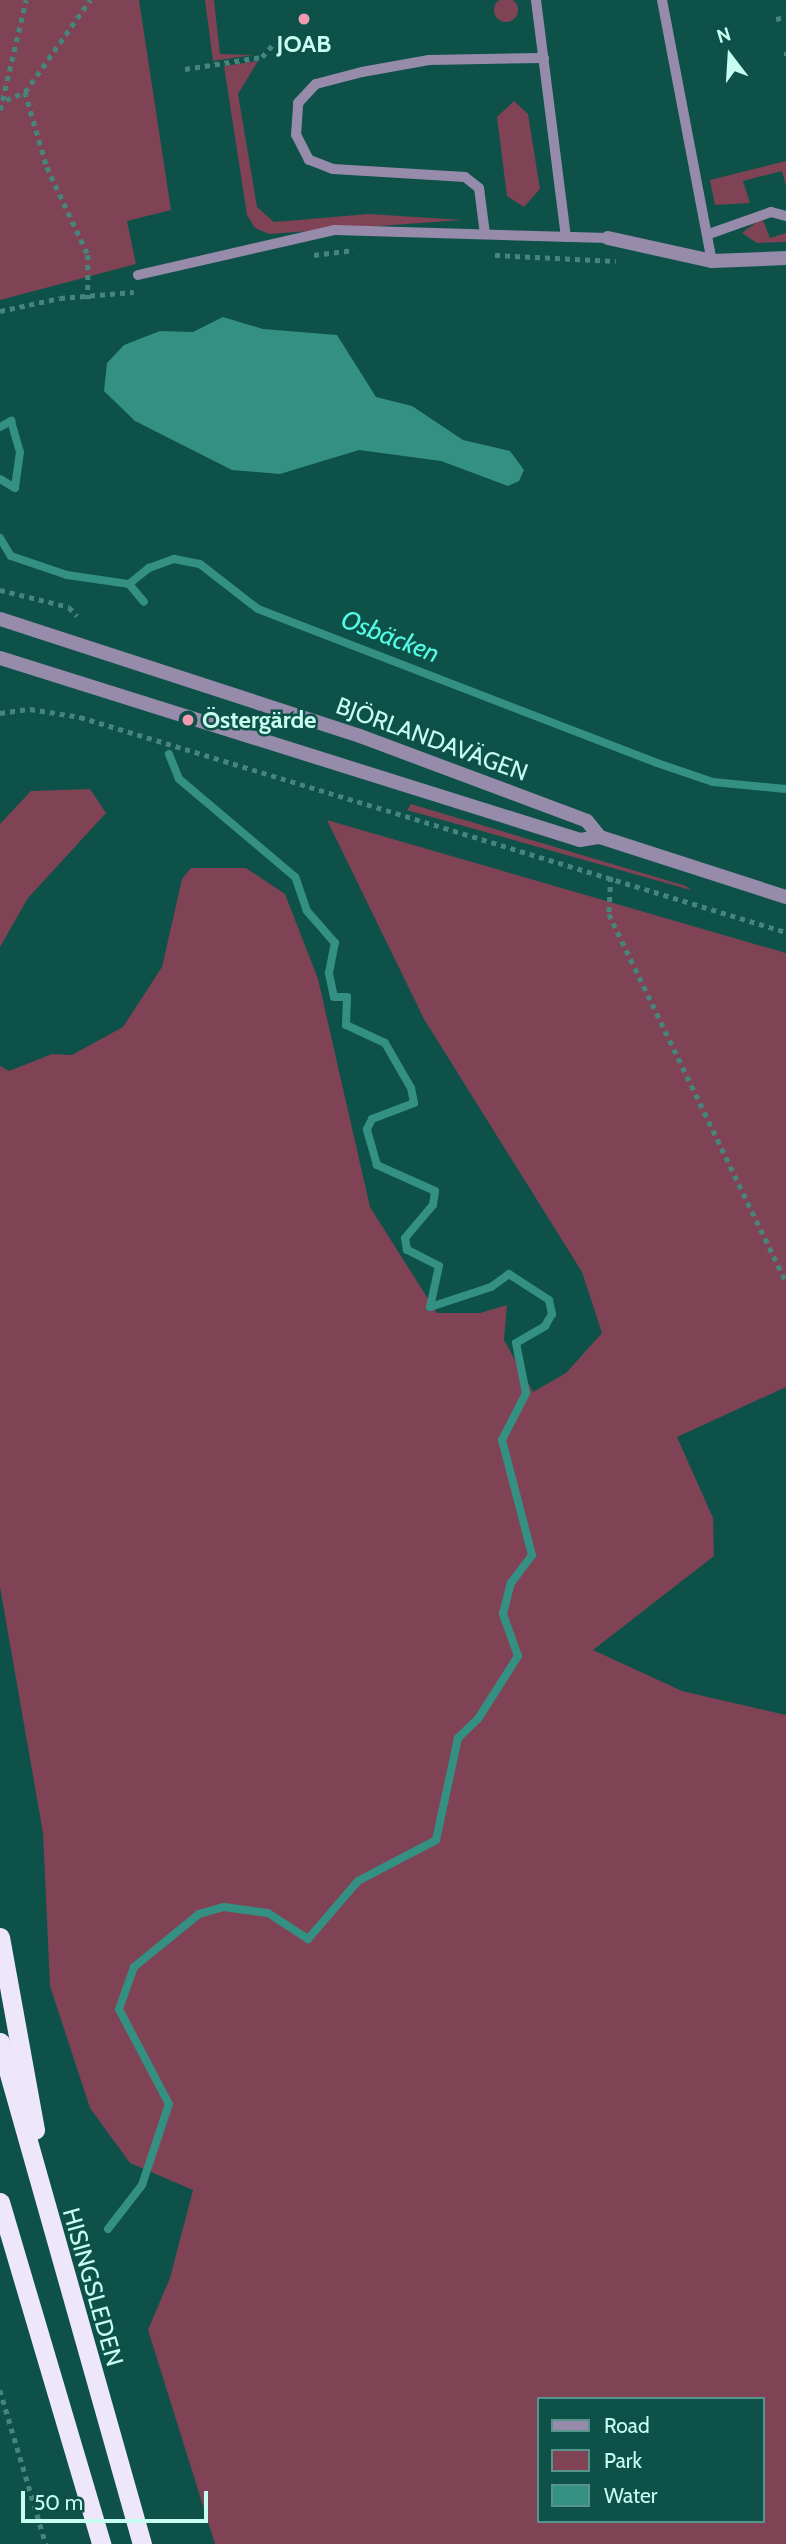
<!DOCTYPE html>
<html>
<head>
<meta charset="utf-8">
<style>
	body { margin:0 }
	#map { position:relative; width:786px; height:2544px; overflow:hidden; background:#0d5148; font-family:Cabin,sans-serif }
	div>[style] { position:absolute }
	.green>* { inset:0; background:#7f4355 }
	.round { border-radius:50% }
	.water>* { inset:0; background:#349082 }
	.stream>* { height:8px; margin:-4px; padding:0 4px; transform-origin:4px; border-radius:4px; background:#349082 }
	.path>* { height:4.5px; margin-top:-2.25px; transform-origin:0; background:repeating-linear-gradient(90deg,#46857c 0 5px,transparent 0 10px) }
	.service>* { height:10px; margin:-5px; padding:0 5px; transform-origin:5px; border-radius:5px; background:#978bab }
	.minor>* { height:14px; margin:-7px; padding:0 7px; transform-origin:7px; border-radius:7px; background:#978bab }
	.tertiary>* { height:14px; margin:-7px; padding:0 7px; transform-origin:7px; border-radius:7px; background:#978bab }
	.trunk>* { height:19px; margin:-9.5px; padding:0 9.5px; transform-origin:9.5px; border-radius:9.5px; background:#eee6fa }
	.dots>* { width:19px; height:19px; translate:-50% -50%; box-sizing:border-box; border:4px solid #0d5148; border-radius:50% }
	span { translate:-50% -50%; white-space:nowrap; text-align:center; line-height:1.15; -webkit-text-stroke:5px #0d5148; paint-order:stroke }
	.poi-label { font-size:24px; color:#c7fcf1; font-weight:700 }
	.left { translate:0 -50%; text-align:left }
	.street-label { font-size:24px; color:#c7fcf1 }
	.water-label { font-size:26px; color:#53fbe4; font-style:italic }
	.legend { position:absolute; left:537px; top:2397px; width:228px; height:126px; box-sizing:border-box; background:#0d5148; border:2px solid #57958c; margin:0; padding:9px 12px; list-style:none; font-size:21px; color:#c7fcf1 }
	.legend li { display:flex; align-items:center; gap:14px; height:35px }
	.legend b { width:35px; border:2px solid #57958c }
	.north { position:absolute; left:695px; top:21px; width:70px; height:70px; -webkit-text-stroke:5px #0d5148; paint-order:stroke; rotate:343deg; font-size:19px; font-weight:700; line-height:28px; text-align:center; color:#c7fcf1 }
	.north::after { content:''; display:block; margin:auto; width:24px; height:32px; background:#c7fcf1; clip-path:polygon(50% 0,100% 100%,50% 72%,0 100%) }
	.scale { position:absolute; left:21px; top:2491px; width:187px; height:32px; box-sizing:border-box; border:4px solid #c7fcf1; border-top:0; padding-left:9px; font-size:21px; line-height:24px; white-space:nowrap; color:#c7fcf1; -webkit-text-stroke:5px #0d5148; paint-order:stroke }
</style>
</head>
<body>
<div id="map">
	<div class="green">
		<div class="round" style="left:494px;top:-2px;width:24px;height:24px"></div>
		<div style="clip-path:polygon(0 0,139px 0,171px 210px,127px 221px,136px 264px,0 300px)"></div>
		<div style="clip-path:polygon(205px 0,214px 0,220px 54px,253px 55px,213px 61px)"></div>
		<div style="clip-path:polygon(258px 61px,238px 94px,257px 207px,274px 222px,369px 214px,462px 220px,269px 234px,255px 228px,247px 215px,224px 66px)"></div>
		<div style="clip-path:polygon(514px 101px,528px 114px,540px 189px,524px 207px,507px 196px,497px 117px)"></div>
		<div style="clip-path:polygon(786px 161px,786px 186px,782px 171px,743px 181px,750px 203px,715px 205px,710px 180px)"></div>
		<div style="clip-path:polygon(762px 218px,770px 238px,786px 233px,786px 242px,757px 243px,742px 233px)"></div>
		<div style="clip-path:polygon(90px 789px,106px 813px,28px 898px,0 947px,0 824px,31px 791px)"></div>
		<div style="clip-path:polygon(411px 804px,686px 886px,691px 890px,407px 810px)"></div>
		<div style="clip-path:polygon(evenodd,327px 820px,786px 953px,786px 1387px,677px 1437px,713px 1518px,714px 1556px,593px 1650px,682px 1691px,786px 1715px,786px 2544px,215px 2544px,148px 2330px,170px 2278px,193px 2190px,130px 2163px,90px 2108px,50px 1986px,43px 1833px,0 1587px,0 1066px,9px 1071px,52px 1054px,72px 1055px,123px 1027px,162px 967px,182px 879px,191px 868px,246px 868px,285px 894px,318px 979px,370px 1207px,437px 1313px,480px 1313px,507px 1305px,504px 1340px,533px 1392px,566px 1373px,602px 1333px,582px 1272px,424px 1019px,327px 820px,539px 2399px,763px 2399px,763px 2521px,539px 2521px,539px 2399px)"></div>
	</div>
	<div class="water">
		<div style="clip-path:polygon(223px 317px,263px 329px,337px 335px,376px 397px,412px 406px,463px 440px,510px 451px,524px 470px,519px 481px,508px 486px,441px 461px,359px 450px,280px 474px,232px 470px,135px 421px,104px 391px,107px 363px,124px 345px,160px 331px,193px 332px)"></div>
	</div>
	<div class="stream">
		<div style="left:0;top:427px;width:13px;rotate:-29deg"></div>
		<div style="left:11px;top:421px;width:32px;rotate:74deg"></div>
		<div style="left:20px;top:452px;width:36px;rotate:98deg"></div>
		<div style="left:15px;top:488px;width:17px;rotate:-149deg"></div>
		<div style="left:0;top:538px;width:21px;rotate:59deg"></div>
		<div style="left:11px;top:556px;width:59px;rotate:18.7deg"></div>
		<div style="left:67px;top:575px;width:63px;rotate:8.3deg"></div>
		<div style="left:129px;top:584px;width:26px;rotate:-39deg"></div>
		<div style="left:149px;top:568px;width:27px;rotate:-20deg"></div>
		<div style="left:174px;top:559px;width:26px;rotate:11deg"></div>
		<div style="left:200px;top:564px;width:73px;rotate:37.8deg"></div>
		<div style="left:258px;top:609px;width:428px;rotate:21.1deg"></div>
		<div style="left:657px;top:763px;width:59px;rotate:18.7deg"></div>
		<div style="left:713px;top:782px;width:73px;rotate:5.5deg"></div>
		<div style="left:129px;top:584px;width:23px;rotate:50deg"></div>
		<div style="left:108px;top:2229px;width:56px;rotate:-52.3deg"></div>
		<div style="left:142px;top:2185px;width:85px;rotate:-71.6deg"></div>
		<div style="left:169px;top:2104px;width:107px;rotate:-117.8deg"></div>
		<div style="left:119px;top:2009px;width:45px;rotate:-70.3deg"></div>
		<div style="left:134px;top:1967px;width:84px;rotate:-39.2deg"></div>
		<div style="left:199px;top:1914px;width:26px;rotate:-16deg"></div>
		<div style="left:224px;top:1907px;width:44px;rotate:7.8deg"></div>
		<div style="left:268px;top:1913px;width:48px;rotate:33deg"></div>
		<div style="left:308px;top:1939px;width:77px;rotate:-49.2deg"></div>
		<div style="left:358px;top:1881px;width:88px;rotate:-27.7deg"></div>
		<div style="left:436px;top:1840px;width:104px;rotate:-77.8deg"></div>
		<div style="left:458px;top:1738px;width:28px;rotate:-44deg"></div>
		<div style="left:478px;top:1719px;width:75px;rotate:-57.6deg"></div>
		<div style="left:518px;top:1656px;width:45px;rotate:-109.7deg"></div>
		<div style="left:503px;top:1614px;width:32px;rotate:-76deg"></div>
		<div style="left:511px;top:1583px;width:35px;rotate:-53deg"></div>
		<div style="left:532px;top:1555px;width:119px;rotate:-104.6deg"></div>
		<div style="left:502px;top:1440px;width:53px;rotate:-62.9deg"></div>
		<div style="left:526px;top:1393px;width:51px;rotate:-101.3deg"></div>
		<div style="left:516px;top:1343px;width:34px;rotate:-30deg"></div>
		<div style="left:545px;top:1326px;width:14px;rotate:-60deg"></div>
		<div style="left:552px;top:1314px;width:14px;rotate:-102deg"></div>
		<div style="left:549px;top:1300px;width:48px;rotate:-147deg"></div>
		<div style="left:509px;top:1274px;width:22px;rotate:144deg"></div>
		<div style="left:491px;top:1287px;width:64px;rotate:161.8deg"></div>
		<div style="left:430px;top:1307px;width:42px;rotate:-77.6deg"></div>
		<div style="left:439px;top:1266px;width:36px;rotate:-153deg"></div>
		<div style="left:407px;top:1250px;width:12px;rotate:-99deg"></div>
		<div style="left:405px;top:1238px;width:43px;rotate:-49.7deg"></div>
		<div style="left:433px;top:1205px;width:14px;rotate:-82deg"></div>
		<div style="left:435px;top:1191px;width:64px;rotate:-155.9deg"></div>
		<div style="left:377px;top:1165px;width:37px;rotate:-106deg"></div>
		<div style="left:367px;top:1129px;width:11px;rotate:-63deg"></div>
		<div style="left:372px;top:1119px;width:45px;rotate:-20.9deg"></div>
		<div style="left:414px;top:1103px;width:15px;rotate:-101deg"></div>
		<div style="left:411px;top:1088px;width:52px;rotate:-120deg"></div>
		<div style="left:385px;top:1043px;width:43px;rotate:-155.2deg"></div>
		<div style="left:346px;top:1025px;width:28px;rotate:-88deg"></div>
		<div style="left:347px;top:997px;width:13px;rotate:180deg"></div>
		<div style="left:334px;top:997px;width:25px;rotate:-102deg"></div>
		<div style="left:329px;top:973px;width:31px;rotate:-79deg"></div>
		<div style="left:335px;top:943px;width:43px;rotate:-131.2deg"></div>
		<div style="left:307px;top:911px;width:36px;rotate:-109deg"></div>
		<div style="left:295px;top:877px;width:152px;rotate:-139.8deg"></div>
		<div style="left:179px;top:779px;width:27px;rotate:-112deg"></div>
	</div>
	<div class="path">
		<div style="left:776px;top:19px;width:10px;rotate:-11deg"></div>
		<div style="left:784px;top:54px;width:2px"></div>
		<div style="left:185px;top:69px;width:78px;rotate:-8.9deg"></div>
		<div style="left:262px;top:57px;width:18px;rotate:-49deg"></div>
		<div style="left:25px;top:92px;width:78px;rotate:73.7deg"></div>
		<div style="left:47px;top:167px;width:97px;rotate:65deg"></div>
		<div style="left:88px;top:255px;width:44px;rotate:90deg"></div>
		<div style="left:6px;top:100px;width:21px;rotate:-23deg"></div>
		<div style="left:25px;top:92px;width:113px;rotate:-54.8deg"></div>
		<div style="left:0;top:110px;width:113px;rotate:-76.7deg"></div>
		<div style="left:314px;top:255px;width:40px;rotate:-7.1deg"></div>
		<div style="left:495px;top:255px;width:121px;rotate:2.8deg"></div>
		<div style="left:0;top:311px;width:61px;rotate:-12.2deg"></div>
		<div style="left:60px;top:298px;width:74px;rotate:-4.6deg"></div>
		<div style="left:0;top:590px;width:71px;rotate:13.8deg"></div>
		<div style="left:69px;top:607px;width:12px;rotate:48deg"></div>
		<div style="left:0;top:713px;width:30px;rotate:-8deg"></div>
		<div style="left:30px;top:709px;width:51px;rotate:9.1deg"></div>
		<div style="left:80px;top:717px;width:738px;rotate:16.94deg"></div>
		<div style="left:611px;top:877px;width:37px;rotate:93deg"></div>
		<div style="left:609px;top:914px;width:407px;rotate:64.3deg"></div>
		<div style="left:0;top:2390px;width:161px;rotate:73.4deg"></div>
	</div>
	<div class="service">
		<div style="left:536px;top:0;width:239px;rotate:82.8deg"></div>
		<div style="left:662px;top:0;width:266px;rotate:79.2deg"></div>
		<div style="left:485px;top:234px;width:46px;rotate:-97.4deg"></div>
		<div style="left:479px;top:188px;width:18px;rotate:-142deg"></div>
		<div style="left:465px;top:177px;width:132px;rotate:-176.5deg"></div>
		<div style="left:333px;top:169px;width:26px;rotate:-159deg"></div>
		<div style="left:309px;top:160px;width:28px;rotate:-117deg"></div>
		<div style="left:296px;top:135px;width:32px;rotate:-86deg"></div>
		<div style="left:298px;top:103px;width:26px;rotate:-47deg"></div>
		<div style="left:316px;top:84px;width:48px;rotate:-14.6deg"></div>
		<div style="left:362px;top:72px;width:68px;rotate:-10.2deg"></div>
		<div style="left:429px;top:60px;width:115px;rotate:-1deg"></div>
		<div style="left:709px;top:234px;width:66px;rotate:-19.5deg"></div>
		<div style="left:771px;top:212px;width:16px;rotate:15deg"></div>
		<div style="left:138px;top:275px;width:202px;rotate:-12.9deg"></div>
		<div style="left:335px;top:230px;width:273px;rotate:1.7deg"></div>
	</div>
	<div class="minor">
		<div style="left:608px;top:238px;width:107px;rotate:12.5deg"></div>
		<div style="left:712px;top:261px;width:74px;rotate:-2.3deg"></div>
	</div>
	<div class="tertiary">
		<div style="left:0;top:619px;width:379px;rotate:18deg"></div>
		<div style="left:360px;top:736px;width:242px;rotate:20.5deg"></div>
		<div style="left:587px;top:821px;width:21px;rotate:51deg"></div>
		<div style="left:0;top:658px;width:608px;rotate:17.42deg"></div>
		<div style="left:580px;top:840px;width:20px;rotate:-9deg"></div>
		<div style="left:600px;top:837px;width:195px;rotate:17.9deg"></div>
	</div>
	<div class="trunk">
		<div style="left:0;top:1937px;width:196px;rotate:79.7deg"></div>
		<div style="left:0;top:2042px;width:522px;rotate:74.21deg"></div>
		<div style="left:0;top:2202px;width:357px;rotate:73.5deg"></div>
	</div>
	<div class="dots">
		<div style="left:304px;top:19px;background:#f19ab2"></div>
		<div style="left:188px;top:720px;background:#f19ab2"></div>
	</div>
	<div class="poi-label">
		<span style="left:304px;top:44px">JOAB</span>
		<span class="left" style="left:202px;top:720px">Östergärde</span>
	</div>
	<div class="street-label">
		<span style="left:432px;top:739px;rotate:20deg">BJÖRLANDAVÄGEN</span>
		<span style="left:93px;top:2287px;rotate:74deg">HISINGSLEDEN</span>
	</div>
	<div class="water-label">
		<span style="left:390px;top:637px;rotate:21deg">Osbäcken</span>
	</div>
	<ul class="legend">
	<li><b style="height:9px;background:#978bab"></b>Road</li>
	<li><b style="height:19px;background:#7f4355"></b>Park</li>
	<li><b style="height:19px;background:#349082"></b>Water</li>
	</ul>
	<div class="north">N</div>
	<div class="scale">50 m</div>
</div>
</body>
</html>
